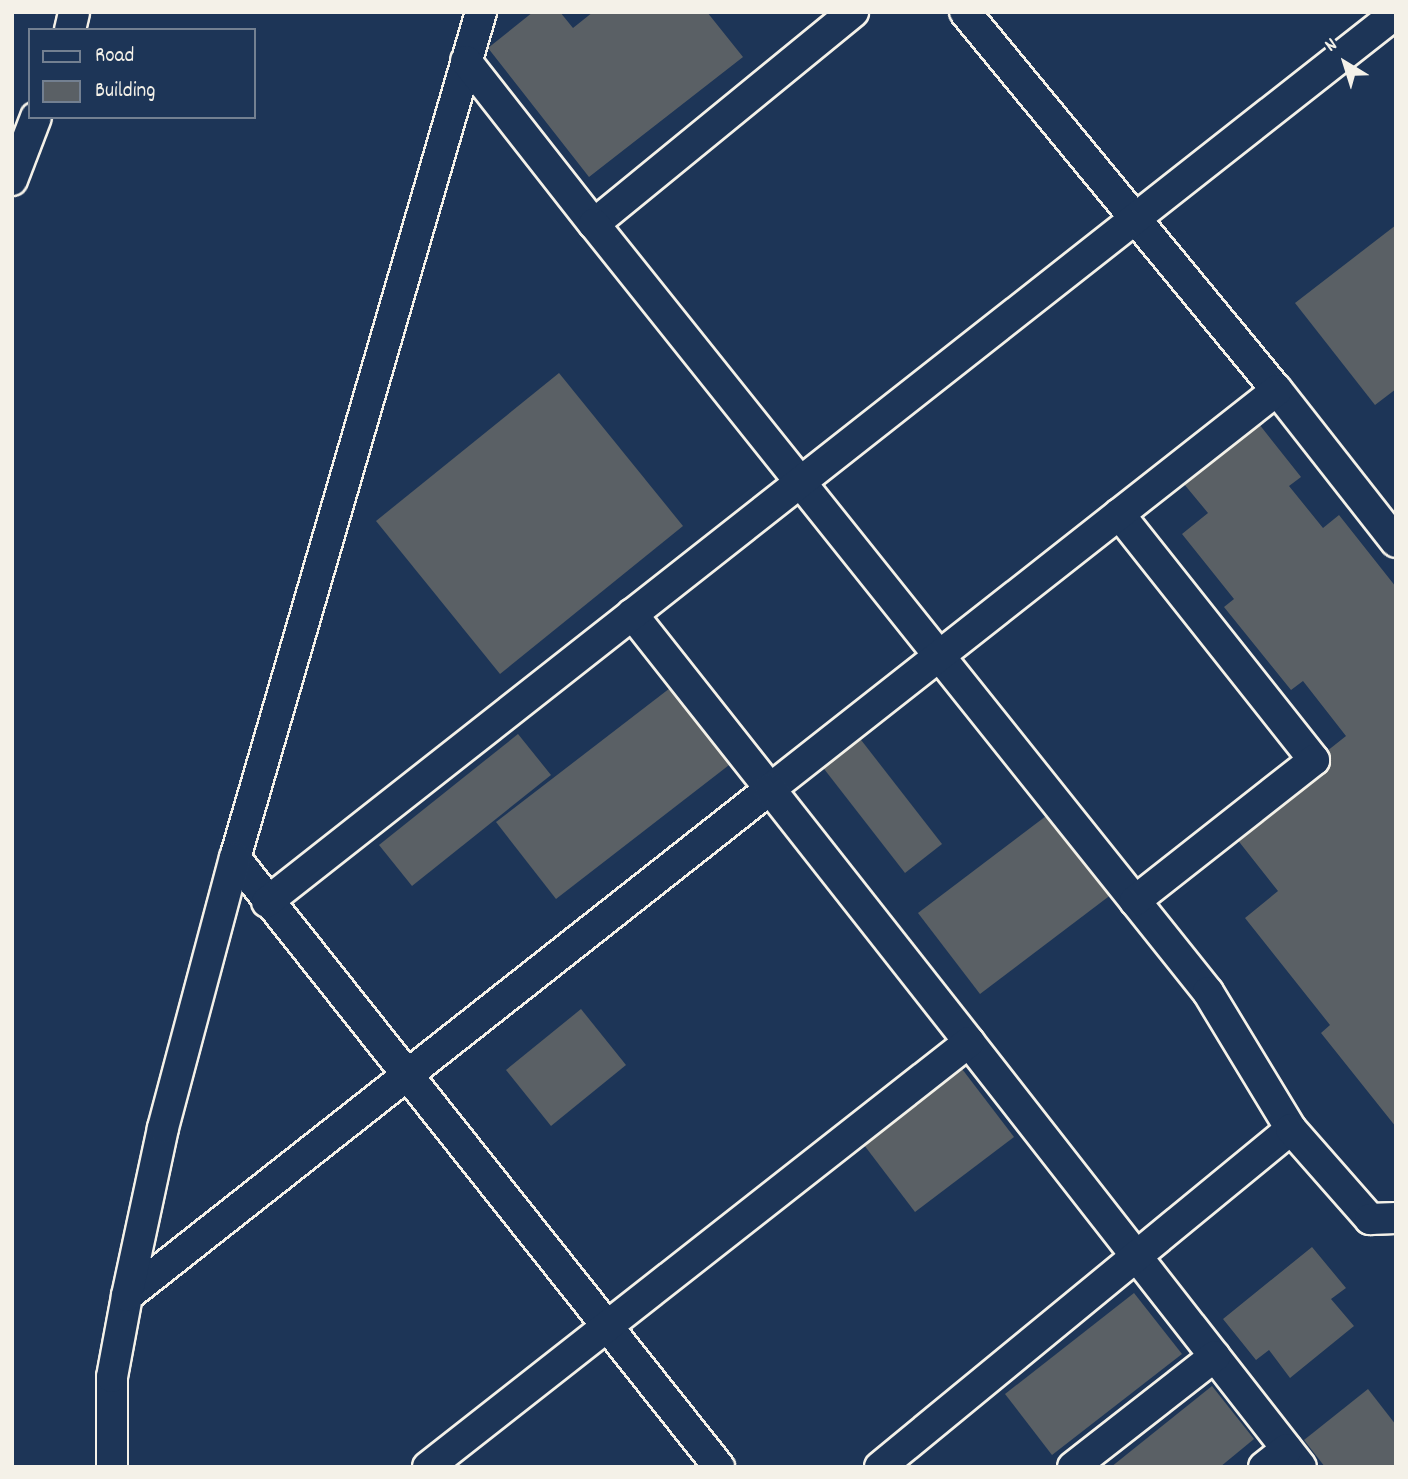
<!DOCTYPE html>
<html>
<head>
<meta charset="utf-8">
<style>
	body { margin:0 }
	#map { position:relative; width:1408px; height:1479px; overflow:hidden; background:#1d3557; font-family:Dekko,sans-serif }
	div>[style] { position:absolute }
	.building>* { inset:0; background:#5a6065 }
	.roads { filter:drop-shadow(2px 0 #f4f1e8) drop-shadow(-2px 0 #f4f1e8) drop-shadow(0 2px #f4f1e8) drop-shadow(0 -2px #f4f1e8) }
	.minor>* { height:30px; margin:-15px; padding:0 15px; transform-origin:15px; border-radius:15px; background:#1d3557 }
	span { translate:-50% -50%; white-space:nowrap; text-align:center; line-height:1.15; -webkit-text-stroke:5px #1d3557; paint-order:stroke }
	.frame { position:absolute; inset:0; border:14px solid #f4f1e8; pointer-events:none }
	.legend { position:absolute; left:28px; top:28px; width:228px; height:91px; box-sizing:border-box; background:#1d3557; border:2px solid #738091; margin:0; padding:9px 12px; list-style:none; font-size:21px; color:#f4f1e8 }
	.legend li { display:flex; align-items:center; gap:14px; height:35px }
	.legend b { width:35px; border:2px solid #738091 }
	.north { position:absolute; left:1310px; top:28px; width:70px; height:70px; -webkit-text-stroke:5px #1d3557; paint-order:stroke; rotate:322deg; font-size:19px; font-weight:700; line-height:28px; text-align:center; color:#f4f1e8 }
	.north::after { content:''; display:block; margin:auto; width:24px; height:32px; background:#f4f1e8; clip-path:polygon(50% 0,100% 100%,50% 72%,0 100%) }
</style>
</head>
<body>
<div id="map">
	<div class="building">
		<div style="clip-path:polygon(533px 12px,560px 12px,573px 28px,593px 12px,707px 12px,743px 57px,589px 177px,488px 48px)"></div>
		<div style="clip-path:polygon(1396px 225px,1396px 389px,1375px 405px,1295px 303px)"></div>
		<div style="clip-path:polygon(559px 373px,683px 526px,500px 674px,376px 521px)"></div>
		<div style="clip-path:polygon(1259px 424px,1301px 477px,1289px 486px,1323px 528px,1339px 515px,1396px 587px,1396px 1127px,1321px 1033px,1330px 1025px,1245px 918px,1278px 891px,1229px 829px,1346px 736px,1303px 681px,1291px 690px,1224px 607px,1234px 599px,1182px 534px,1208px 513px,1184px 484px)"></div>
		<div style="clip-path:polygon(674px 685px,733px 762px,556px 899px,496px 822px)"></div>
		<div style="clip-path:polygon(518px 734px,551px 775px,412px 886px,379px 845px)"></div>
		<div style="clip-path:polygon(858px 736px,942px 844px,905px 873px,821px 765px)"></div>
		<div style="clip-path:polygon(1050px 813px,1112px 894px,980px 994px,918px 913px)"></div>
		<div style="clip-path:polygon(581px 1009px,626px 1065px,551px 1126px,506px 1070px)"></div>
		<div style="clip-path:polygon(959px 1065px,1014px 1137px,915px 1212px,861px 1141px)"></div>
		<div style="clip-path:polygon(1312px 1247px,1346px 1288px,1331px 1299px,1354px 1326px,1290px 1378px,1269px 1350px,1256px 1360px,1223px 1319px)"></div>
		<div style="clip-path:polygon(1134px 1293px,1182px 1354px,1052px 1455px,1005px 1394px)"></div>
		<div style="clip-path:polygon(1212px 1386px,1254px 1439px,1220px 1467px,1111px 1467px)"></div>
		<div style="clip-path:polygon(1368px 1389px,1396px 1425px,1396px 1467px,1325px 1467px,1304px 1440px)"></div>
	</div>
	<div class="roads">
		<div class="minor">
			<div style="left:481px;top:12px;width:881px;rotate:106.21deg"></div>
			<div style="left:235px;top:858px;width:778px;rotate:51.52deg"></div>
			<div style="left:965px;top:12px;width:490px;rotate:50.5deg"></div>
			<div style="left:1277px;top:390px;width:193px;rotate:51.9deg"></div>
			<div style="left:70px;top:30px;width:18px;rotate:-77deg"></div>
			<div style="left:466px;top:61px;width:207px;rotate:51.9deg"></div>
			<div style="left:594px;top:224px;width:335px;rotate:-39.3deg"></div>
			<div style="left:12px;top:180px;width:67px;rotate:-69.1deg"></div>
			<div style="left:594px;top:224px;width:983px;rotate:51.36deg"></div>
			<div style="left:1208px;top:992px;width:160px;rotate:58.8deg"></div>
			<div style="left:1119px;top:514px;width:314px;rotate:51.6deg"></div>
			<div style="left:1314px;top:760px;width:228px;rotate:141.8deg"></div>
			<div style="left:632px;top:614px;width:223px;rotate:51.7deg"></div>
			<div style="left:770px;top:789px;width:645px;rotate:-38.2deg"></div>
			<div style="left:267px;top:902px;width:1424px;rotate:-38.21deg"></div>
			<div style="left:969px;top:1042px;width:539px;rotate:52deg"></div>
			<div style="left:127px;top:1296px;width:819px;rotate:-38.26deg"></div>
			<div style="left:770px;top:789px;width:322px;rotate:51.8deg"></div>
			<div style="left:969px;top:1042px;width:688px;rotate:141.85deg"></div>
			<div style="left:112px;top:1467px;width:90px;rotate:-90deg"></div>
			<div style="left:112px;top:1377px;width:82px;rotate:-79.5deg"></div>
			<div style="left:127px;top:1296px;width:172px;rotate:-77.9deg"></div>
			<div style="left:163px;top:1128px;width:279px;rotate:-75.1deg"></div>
			<div style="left:880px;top:1467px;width:532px;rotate:-39.43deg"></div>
			<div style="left:1291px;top:1129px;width:120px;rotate:48.7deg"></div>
			<div style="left:1370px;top:1219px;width:26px;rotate:-2deg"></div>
			<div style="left:1073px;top:1467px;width:180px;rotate:-38deg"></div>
			<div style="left:1264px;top:1467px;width:29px;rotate:-38deg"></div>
		</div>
	</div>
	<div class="frame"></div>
	<ul class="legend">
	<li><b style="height:9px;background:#1d3557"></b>Road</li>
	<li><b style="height:19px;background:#5a6065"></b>Building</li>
	</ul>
	<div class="north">N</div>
</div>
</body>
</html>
